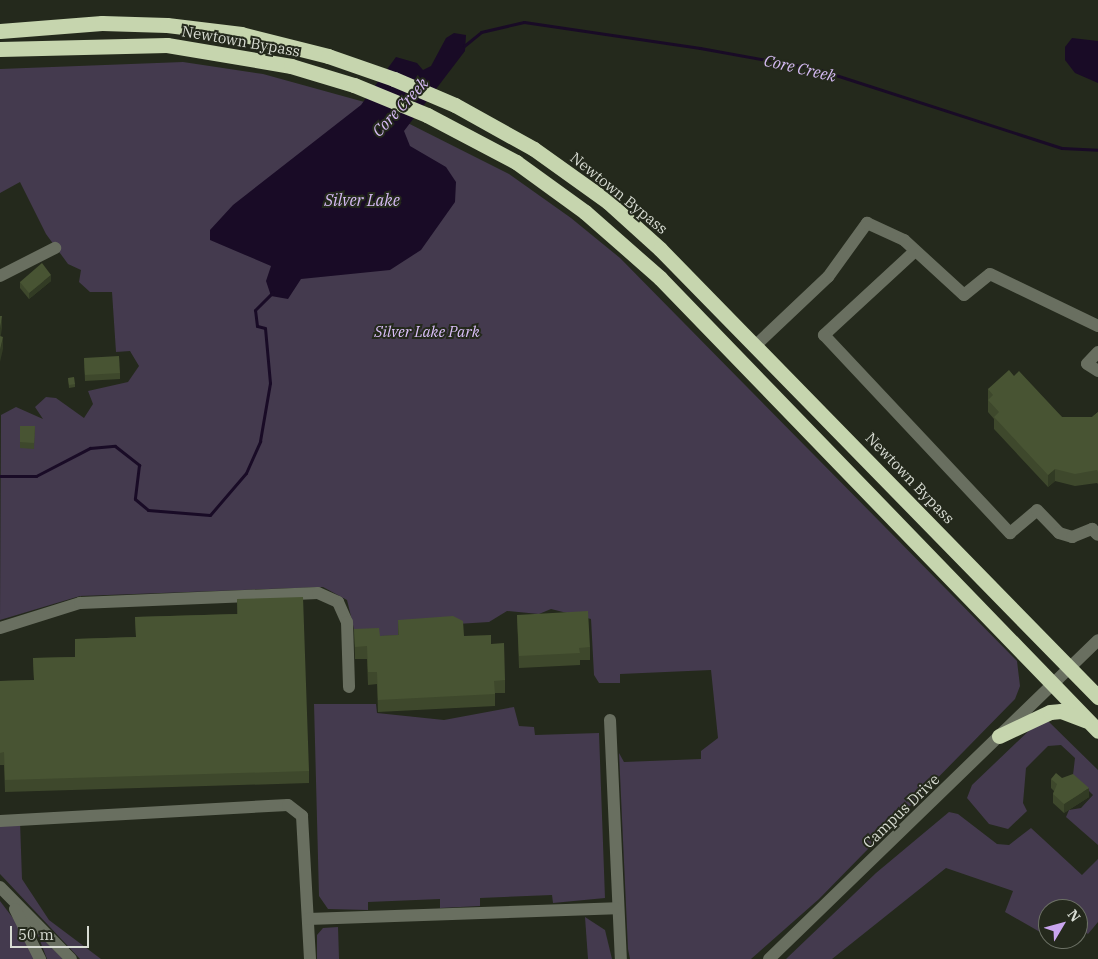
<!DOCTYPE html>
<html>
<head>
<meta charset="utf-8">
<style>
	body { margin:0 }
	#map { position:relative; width:1098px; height:959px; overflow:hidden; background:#24291c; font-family:"IBM Plex Serif",serif }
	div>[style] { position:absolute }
	.green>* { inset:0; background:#443a4e }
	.water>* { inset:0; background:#190b26 }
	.stream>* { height:3px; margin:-1.5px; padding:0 1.5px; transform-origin:1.5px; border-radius:1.5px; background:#190b26 }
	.minor>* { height:12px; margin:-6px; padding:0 6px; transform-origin:6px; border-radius:6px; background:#696f60 }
	.highway>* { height:15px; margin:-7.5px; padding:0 7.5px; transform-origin:7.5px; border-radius:7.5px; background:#c6d5ae }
	.wall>* { inset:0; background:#3e482c }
	.shaded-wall>* { inset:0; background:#323b24 }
	.building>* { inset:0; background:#485433 }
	span { translate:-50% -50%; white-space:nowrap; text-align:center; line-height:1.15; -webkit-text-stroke:4px #24291c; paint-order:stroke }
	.street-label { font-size:15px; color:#d8dcd3 }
	.park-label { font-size:15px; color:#dcc1fb; font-style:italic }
	.water-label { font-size:16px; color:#d6bbf4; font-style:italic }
	.north { position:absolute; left:1038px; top:899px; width:50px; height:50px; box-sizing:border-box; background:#24291c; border:1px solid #6c7165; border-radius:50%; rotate:53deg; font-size:14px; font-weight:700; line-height:20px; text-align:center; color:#d8dcd3 }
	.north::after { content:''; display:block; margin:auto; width:18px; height:22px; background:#c9a5ee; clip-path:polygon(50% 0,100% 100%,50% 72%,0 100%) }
	.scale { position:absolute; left:10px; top:926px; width:79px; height:22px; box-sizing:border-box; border:2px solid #d8dcd3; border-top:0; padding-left:6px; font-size:15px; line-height:18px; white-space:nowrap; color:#d8dcd3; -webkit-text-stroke:4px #24291c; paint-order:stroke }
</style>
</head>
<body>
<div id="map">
	<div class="green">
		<div style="clip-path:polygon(183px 62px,263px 74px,368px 103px,509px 174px,571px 218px,620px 258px,1017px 661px,1020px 686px,1015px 699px,819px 899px,751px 959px,630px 959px,628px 949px,619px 753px,624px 762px,701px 759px,701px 751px,718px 738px,711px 670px,620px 674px,620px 683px,599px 683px,594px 675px,591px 619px,551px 609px,539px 614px,507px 611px,489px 622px,457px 624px,399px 647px,357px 641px,347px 600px,323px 587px,80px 596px,0 620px,1px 415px,16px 407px,43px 419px,35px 407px,46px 397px,56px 398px,84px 418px,93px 404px,88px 391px,128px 382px,139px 366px,130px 351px,116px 352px,112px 292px,90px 292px,79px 282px,81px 270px,68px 264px,46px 234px,20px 182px,0 193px,0 69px)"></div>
		<div style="clip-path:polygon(314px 704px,376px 704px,377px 713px,444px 720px,514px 707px,519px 726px,534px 727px,535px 735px,599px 733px,605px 898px,553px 903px,552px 895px,480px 898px,480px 906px,440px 908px,440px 899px,368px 902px,368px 910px,328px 909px,319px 896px)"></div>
		<div style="clip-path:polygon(1046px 719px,1098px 770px,1098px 845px,1066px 817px,1069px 810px,1081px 808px,1093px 795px,1073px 775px,1075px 758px,1061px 745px,1048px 746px,1026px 768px,1023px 803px,1027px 811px,1008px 829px,989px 824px,967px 798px,972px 785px,1038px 722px)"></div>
		<div style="clip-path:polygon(949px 812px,958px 814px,997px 844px,1009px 845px,1031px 828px,1082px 875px,1098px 859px,1098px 922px,1088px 934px,1078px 928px,1078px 909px,1048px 909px,1047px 936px,1005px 912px,1013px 891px,946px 868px,832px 959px,786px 959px,876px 873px)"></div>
		<div style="clip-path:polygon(20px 821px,22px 879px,49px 920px,101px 959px,80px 959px,0 874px,0 825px)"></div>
		<div style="clip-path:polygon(0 901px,19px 926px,35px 959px,0 959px)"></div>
		<div style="clip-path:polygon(585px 917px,605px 930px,612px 959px,588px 959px)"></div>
		<div style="clip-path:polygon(338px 927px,339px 959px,317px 959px,317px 935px,323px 928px)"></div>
		<div style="clip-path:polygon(37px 933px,63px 959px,47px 959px)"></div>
	</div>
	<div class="water">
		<div style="clip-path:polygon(454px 33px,466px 35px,465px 51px,404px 131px,410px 146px,446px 167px,456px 182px,455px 202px,421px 250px,390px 270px,301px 279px,288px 299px,271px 296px,266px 281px,271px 266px,210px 240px,210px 230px,233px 205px,361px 105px,396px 57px,417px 63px,423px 70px,431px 66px,446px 38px)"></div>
		<div style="clip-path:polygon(1072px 38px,1098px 41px,1098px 83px,1075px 73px,1065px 60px,1065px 47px)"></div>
	</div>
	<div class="stream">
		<div style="left:464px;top:46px;width:22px;rotate:-39deg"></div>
		<div style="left:481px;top:32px;width:44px;rotate:-13.1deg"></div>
		<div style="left:524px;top:22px;width:178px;rotate:8.4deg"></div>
		<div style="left:700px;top:48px;width:119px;rotate:10.2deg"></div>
		<div style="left:817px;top:69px;width:257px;rotate:17.9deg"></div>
		<div style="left:1062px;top:148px;width:36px;rotate:3deg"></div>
		<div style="left:0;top:476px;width:36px"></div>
		<div style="left:36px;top:476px;width:61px;rotate:-27.4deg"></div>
		<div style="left:90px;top:448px;width:25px;rotate:-5deg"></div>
		<div style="left:115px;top:446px;width:31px;rotate:38deg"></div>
		<div style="left:139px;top:465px;width:34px;rotate:97deg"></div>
		<div style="left:135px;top:499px;width:17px;rotate:40deg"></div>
		<div style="left:148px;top:510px;width:62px;rotate:4.6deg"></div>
		<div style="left:210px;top:515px;width:55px;rotate:-49.4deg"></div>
		<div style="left:246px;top:473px;width:35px;rotate:-66deg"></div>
		<div style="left:260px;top:441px;width:59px;rotate:-80.2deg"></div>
		<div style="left:270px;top:383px;width:55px;rotate:-95.2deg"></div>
		<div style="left:265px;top:328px;width:8px;rotate:-166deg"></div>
		<div style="left:257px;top:326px;width:16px;rotate:-97deg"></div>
		<div style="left:255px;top:310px;width:25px;rotate:-45deg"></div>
	</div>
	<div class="minor">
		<div style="left:915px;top:251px;width:124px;rotate:137.3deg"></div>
		<div style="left:824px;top:335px;width:272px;rotate:46.8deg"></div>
		<div style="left:1010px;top:533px;width:35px;rotate:-40deg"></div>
		<div style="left:1037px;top:510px;width:32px;rotate:46deg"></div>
		<div style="left:1059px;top:533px;width:14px;rotate:17deg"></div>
		<div style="left:1072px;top:537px;width:22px;rotate:-22deg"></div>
		<div style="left:1092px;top:529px;width:8px;rotate:45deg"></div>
		<div style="left:0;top:276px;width:62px;rotate:-27deg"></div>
		<div style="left:756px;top:345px;width:99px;rotate:-43.4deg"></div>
		<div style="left:828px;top:277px;width:67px;rotate:-54.2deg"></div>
		<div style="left:867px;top:223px;width:41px;rotate:24.7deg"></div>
		<div style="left:904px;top:240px;width:81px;rotate:42.5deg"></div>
		<div style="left:964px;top:295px;width:33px;rotate:-39deg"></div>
		<div style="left:990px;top:274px;width:120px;rotate:25.7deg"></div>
		<div style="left:1098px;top:352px;width:16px;rotate:133deg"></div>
		<div style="left:1087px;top:364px;width:13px;rotate:32deg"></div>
		<div style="left:0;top:628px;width:84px;rotate:-17.4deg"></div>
		<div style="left:80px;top:603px;width:238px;rotate:-2.4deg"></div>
		<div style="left:318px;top:593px;width:22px;rotate:24deg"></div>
		<div style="left:338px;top:602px;width:22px;rotate:66deg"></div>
		<div style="left:347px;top:622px;width:65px;rotate:88.2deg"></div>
		<div style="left:610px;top:720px;width:239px;rotate:87.4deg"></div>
		<div style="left:0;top:821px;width:288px;rotate:-3.2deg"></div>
		<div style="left:288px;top:805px;width:18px;rotate:38deg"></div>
		<div style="left:302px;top:816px;width:143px;rotate:86.8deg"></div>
		<div style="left:0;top:887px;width:101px;rotate:45.4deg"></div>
		<div style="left:15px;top:909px;width:56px;rotate:63.4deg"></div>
		<div style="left:308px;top:919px;width:308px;rotate:-2deg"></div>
		<div style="left:769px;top:959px;width:458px;rotate:-44.1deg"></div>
	</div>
	<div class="highway">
		<div style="left:0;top:31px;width:102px;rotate:-4.5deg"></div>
		<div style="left:102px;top:23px;width:65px;rotate:1.8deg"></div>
		<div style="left:167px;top:25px;width:75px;rotate:6.9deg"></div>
		<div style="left:241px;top:34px;width:90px;rotate:14.2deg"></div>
		<div style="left:328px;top:56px;width:70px;rotate:19.2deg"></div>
		<div style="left:394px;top:79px;width:66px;rotate:23.1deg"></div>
		<div style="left:455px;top:105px;width:90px;rotate:29.1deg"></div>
		<div style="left:534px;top:149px;width:91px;rotate:35.6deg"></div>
		<div style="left:608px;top:202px;width:70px;rotate:42.1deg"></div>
		<div style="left:660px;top:249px;width:627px;rotate:45.65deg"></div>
		<div style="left:0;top:49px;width:167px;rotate:-1.4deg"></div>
		<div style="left:167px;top:45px;width:126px;rotate:9.6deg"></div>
		<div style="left:291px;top:66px;width:66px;rotate:16.8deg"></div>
		<div style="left:354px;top:85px;width:79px;rotate:22.3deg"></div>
		<div style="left:427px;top:115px;width:101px;rotate:27.8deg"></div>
		<div style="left:516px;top:162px;width:85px;rotate:35.9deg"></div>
		<div style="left:585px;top:212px;width:100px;rotate:41.3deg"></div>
		<div style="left:660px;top:278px;width:630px;rotate:45.96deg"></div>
		<div style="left:999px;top:736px;width:56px;rotate:-25.2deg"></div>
		<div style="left:1050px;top:712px;width:11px;rotate:-5deg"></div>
		<div style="left:1061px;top:711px;width:26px;rotate:21deg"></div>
	</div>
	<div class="wall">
		<div style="clip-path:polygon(51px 281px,29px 299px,20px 288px,20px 282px)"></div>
		<div style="clip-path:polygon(84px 358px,120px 373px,120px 379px,85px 381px)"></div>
		<div style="clip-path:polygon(1014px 376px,1062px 417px,1092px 417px,1098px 412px,1098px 484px,1097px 483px,1075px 486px,1055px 481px,1048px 487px,994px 429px,994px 419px,988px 412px,988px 389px)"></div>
		<div style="clip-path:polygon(68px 378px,75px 384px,75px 387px,69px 388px)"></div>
		<div style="clip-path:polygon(20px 426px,35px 426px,34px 449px,20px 448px)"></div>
		<div style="clip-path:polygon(237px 599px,309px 771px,309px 783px,5px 792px,4px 765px,0 765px,0 681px,34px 680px,33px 658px,75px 657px,75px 639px,136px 637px,135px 617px,237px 614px)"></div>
		<div style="clip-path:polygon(517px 615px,590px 647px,590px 660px,580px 660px,580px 665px,519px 668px)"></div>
		<div style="clip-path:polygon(398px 620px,491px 644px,505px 680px,505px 693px,495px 693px,495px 706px,378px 712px,377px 684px,368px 685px,367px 659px,355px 659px,354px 629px,380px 636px,398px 635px)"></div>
		<div style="clip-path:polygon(1062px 778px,1089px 797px,1064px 813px,1053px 803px,1053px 794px,1054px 791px,1051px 788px,1051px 779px)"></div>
	</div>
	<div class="shaded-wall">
		<div style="clip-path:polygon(51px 275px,51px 281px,29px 299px,29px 293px)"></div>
		<div style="clip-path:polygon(2px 316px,2px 328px,0 341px,0 329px)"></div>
		<div style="clip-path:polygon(3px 337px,3px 349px,0 362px,0 350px)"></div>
		<div style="clip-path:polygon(1055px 469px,1055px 481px,1048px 487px,1048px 475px)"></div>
		<div style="clip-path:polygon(1089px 788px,1089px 797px,1064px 813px,1064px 804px)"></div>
	</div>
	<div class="building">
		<div style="clip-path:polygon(42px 263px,51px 275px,29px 293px,20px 282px)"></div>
		<div style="clip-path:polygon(0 316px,2px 316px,0 329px)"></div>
		<div style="clip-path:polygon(0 336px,3px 337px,0 350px)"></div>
		<div style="clip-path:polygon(119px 356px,120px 373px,85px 375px,84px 358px)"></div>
		<div style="clip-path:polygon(1009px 370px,1014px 376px,1019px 371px,1062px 417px,1092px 417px,1098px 412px,1098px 472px,1097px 470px,1075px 474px,1055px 469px,1048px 475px,994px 417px,999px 412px,988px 400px,993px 395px,988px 389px)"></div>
		<div style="clip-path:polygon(74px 377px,75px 384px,69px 385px,68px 378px)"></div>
		<div style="clip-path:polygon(20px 426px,35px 426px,34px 443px,20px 442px)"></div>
		<div style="clip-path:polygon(303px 597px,309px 771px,5px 780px,4px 752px,0 753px,0 681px,34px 680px,33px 658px,75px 657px,75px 639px,136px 637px,135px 617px,238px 614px,237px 599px)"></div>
		<div style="clip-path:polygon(588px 611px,590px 647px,579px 648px,580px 653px,519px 656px,517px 615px)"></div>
		<div style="clip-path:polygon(453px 616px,463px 621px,464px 636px,491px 635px,491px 644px,504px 643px,505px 680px,494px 681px,495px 694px,378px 700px,377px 672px,368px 672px,367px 646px,355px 647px,354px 629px,379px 628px,380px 636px,399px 635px,398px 620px)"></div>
		<div style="clip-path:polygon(1056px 773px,1062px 778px,1073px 774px,1089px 788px,1064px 804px,1053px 794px,1057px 784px,1051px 779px)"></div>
	</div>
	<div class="street-label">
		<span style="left:241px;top:41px;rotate:10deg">Newtown Bypass</span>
		<span style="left:619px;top:193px;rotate:39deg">Newtown Bypass</span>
		<span style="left:910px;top:478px;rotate:46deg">Newtown Bypass</span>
		<span style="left:901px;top:811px;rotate:-44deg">Campus Drive</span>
	</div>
	<div class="park-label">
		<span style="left:427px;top:332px">Silver Lake Park</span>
	</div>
	<div class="water-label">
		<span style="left:800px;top:68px;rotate:13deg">Core Creek</span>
		<span style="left:400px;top:107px;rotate:-47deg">Core Creek</span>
		<span style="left:362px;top:200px">Silver Lake</span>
	</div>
	<div class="north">N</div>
	<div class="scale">50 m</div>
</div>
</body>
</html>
